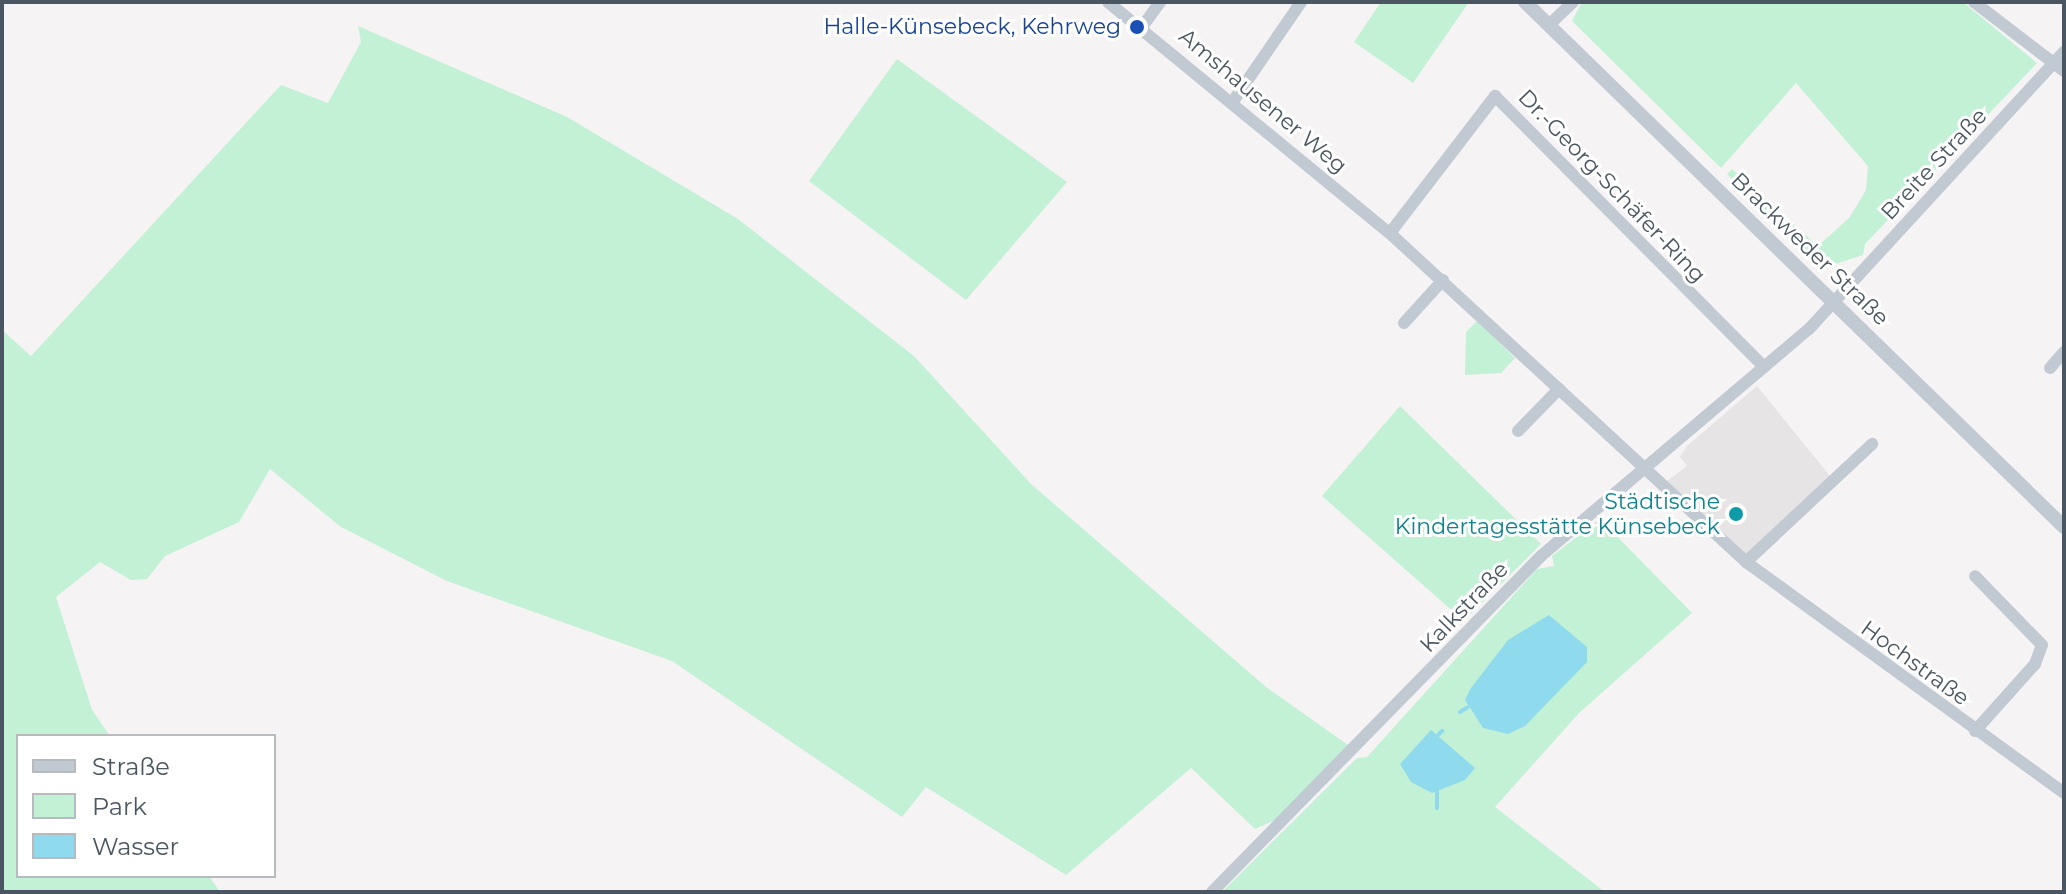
<!DOCTYPE html>
<html>
<head>
<meta charset="utf-8">
<style>
	body { margin:0 }
	#map { position:relative; width:2066px; height:894px; overflow:hidden; background:#f5f3f3; font-family:Montserrat,sans-serif }
	div>[style] { position:absolute }
	.education>* { inset:0; background:#e6e4e5 }
	.green>* { inset:0; background:#c3f1d5 }
	.water>* { inset:0; background:#90daee }
	.stream>* { height:4px; margin:-2px; padding:0 2px; transform-origin:2px; border-radius:2px; background:#90daee }
	.minor>* { height:12px; margin:-6px; padding:0 6px; transform-origin:6px; border-radius:6px; background:#c1cad2 }
	.tertiary>* { height:14px; margin:-7px; padding:0 7px; transform-origin:7px; border-radius:7px; background:#c1cad2 }
	.dots>* { width:22px; height:22px; translate:-50% -50%; box-sizing:border-box; border:4px solid #fff; border-radius:50% }
	span { translate:-50% -50%; white-space:nowrap; text-align:center; line-height:1.15; -webkit-text-stroke:6px #fff; paint-order:stroke }
	.transit-label { font-size:22px; color:#164399 }
	.right { translate:-100% -50%; text-align:right }
	.street-label { font-size:22px; color:#4a5661 }
	.culture-label { font-size:22px; color:#0d838f }
	.frame { position:absolute; inset:0; border:4px solid #4a5661; pointer-events:none }
	.legend { position:absolute; left:16px; top:734px; width:260px; height:144px; box-sizing:border-box; background:#fff; border:2px solid #b7bbc0; margin:0; padding:10px 14px; list-style:none; font-size:24px; color:#4a5661 }
	.legend li { display:flex; align-items:center; gap:16px; height:40px }
	.legend b { width:40px; border:2px solid #b7bbc0 }
</style>
</head>
<body>
<div id="map">
	<div class="education">
		<div style="clip-path:polygon(1757px 386px,1830px 476px,1746px 557px,1666px 482px,1687px 466px,1680px 457px,1687px 446px)"></div>
	</div>
	<div class="green">
		<div style="clip-path:polygon(1381px 2px,1469px 2px,1413px 83px,1354px 42px)"></div>
		<div style="clip-path:polygon(1582px 2px,1963px 2px,2037px 63px,1865px 244px,1863px 255px,1823px 268px,1727px 174px,1732px 169px,1818px 246px,1850px 217px,1866px 190px,1868px 166px,1796px 83px,1721px 168px,1572px 21px)"></div>
		<div style="clip-path:polygon(358px 26px,567px 117px,738px 219px,914px 356px,1031px 484px,1266px 687px,1348px 745px,1277px 819px,1255px 829px,1191px 768px,1066px 875px,926px 787px,902px 817px,672px 661px,447px 581px,341px 527px,270px 469px,239px 522px,165px 556px,147px 579px,131px 580px,100px 562px,56px 597px,92px 710px,110px 736px,18px 736px,18px 876px,209px 876px,220px 892px,2px 892px,2px 330px,31px 356px,281px 85px,328px 103px,361px 42px)"></div>
		<div style="clip-path:polygon(897px 59px,1067px 182px,966px 300px,809px 181px)"></div>
		<div style="clip-path:polygon(1477px 321px,1515px 358px,1501px 373px,1465px 375px,1466px 332px)"></div>
		<div style="clip-path:polygon(1400px 406px,1541px 544px,1464px 621px,1322px 496px)"></div>
		<div style="clip-path:polygon(1600px 519px,1692px 613px,1579px 713px,1495px 807px,1605px 892px,1222px 892px,1357px 758px,1367px 757px,1537px 569px,1554px 566px,1552px 556px)"></div>
	</div>
	<div class="water">
		<div style="clip-path:polygon(1549px 615px,1587px 647px,1587px 662px,1525px 726px,1508px 734px,1483px 728px,1465px 700px,1471px 688px,1508px 640px)"></div>
		<div style="clip-path:polygon(1431px 730px,1475px 768px,1465px 780px,1432px 793px,1411px 782px,1400px 764px)"></div>
	</div>
	<div class="stream">
		<div style="left:1460px;top:712px;width:9px;rotate:-32deg"></div>
		<div style="left:1438px;top:735px;width:6px;rotate:-45deg"></div>
		<div style="left:1437px;top:808px;width:16px;rotate:-90deg"></div>
	</div>
	<div class="minor">
		<div style="left:1108px;top:2px;width:370px;rotate:39.4deg"></div>
		<div style="left:1394px;top:237px;width:479px;rotate:42.7deg"></div>
		<div style="left:1746px;top:562px;width:393px;rotate:36deg"></div>
		<div style="left:1974px;top:2px;width:113px;rotate:37.5deg"></div>
		<div style="left:1549px;top:25px;width:33px;rotate:-44deg"></div>
		<div style="left:1142px;top:27px;width:31px;rotate:-54deg"></div>
		<div style="left:1234px;top:100px;width:119px;rotate:-55.6deg"></div>
		<div style="left:1390px;top:233px;width:173px;rotate:-52.5deg"></div>
		<div style="left:1495px;top:96px;width:382px;rotate:45.2deg"></div>
		<div style="left:1404px;top:323px;width:58px;rotate:-47.8deg"></div>
		<div style="left:2050px;top:368px;width:21px;rotate:-49deg"></div>
		<div style="left:1518px;top:431px;width:59px;rotate:-45.7deg"></div>
		<div style="left:1746px;top:562px;width:173px;rotate:-43.1deg"></div>
		<div style="left:1975px;top:731px;width:90px;rotate:-48.2deg"></div>
		<div style="left:2035px;top:664px;width:20px;rotate:-70deg"></div>
		<div style="left:2042px;top:645px;width:96px;rotate:-134.2deg"></div>
		<div style="left:1212px;top:892px;width:470px;rotate:-45.6deg"></div>
		<div style="left:1541px;top:556px;width:351px;rotate:-40.3deg"></div>
		<div style="left:1809px;top:329px;width:377px;rotate:-47.4deg"></div>
	</div>
	<div class="tertiary">
		<div style="left:1525px;top:2px;width:752px;rotate:44.25deg"></div>
	</div>
	<div class="dots">
		<div style="left:1137px;top:27px;background:#1a4fb4"></div>
		<div style="left:1736px;top:514px;background:#0f9aa8"></div>
	</div>
	<div class="transit-label">
		<span class="right" style="left:1121px;top:27px">Halle-Künsebeck, Kehrweg</span>
	</div>
	<div class="street-label">
		<span style="left:1263px;top:101px;rotate:40deg">Amshausener Weg</span>
		<span style="left:1934px;top:164px;rotate:-47deg">Breite Straße</span>
		<span style="left:1612px;top:186px;rotate:46deg">Dr.-Georg-Schäfer-Ring</span>
		<span style="left:1810px;top:249px;rotate:44deg">Brackweder Straße</span>
		<span style="left:1464px;top:607px;rotate:-46deg">Kalkstraße</span>
		<span style="left:1915px;top:663px;rotate:36deg">Hochstraße</span>
	</div>
	<div class="culture-label">
		<span class="right" style="left:1720px;top:514px">Städtische<br>Kindertagesstätte Künsebeck</span>
	</div>
	<div class="frame"></div>
	<ul class="legend">
	<li><b style="height:10px;background:#c1cad2"></b>Straße</li>
	<li><b style="height:22px;background:#c3f1d5"></b>Park</li>
	<li><b style="height:22px;background:#90daee"></b>Wasser</li>
	</ul>
</div>
</body>
</html>
